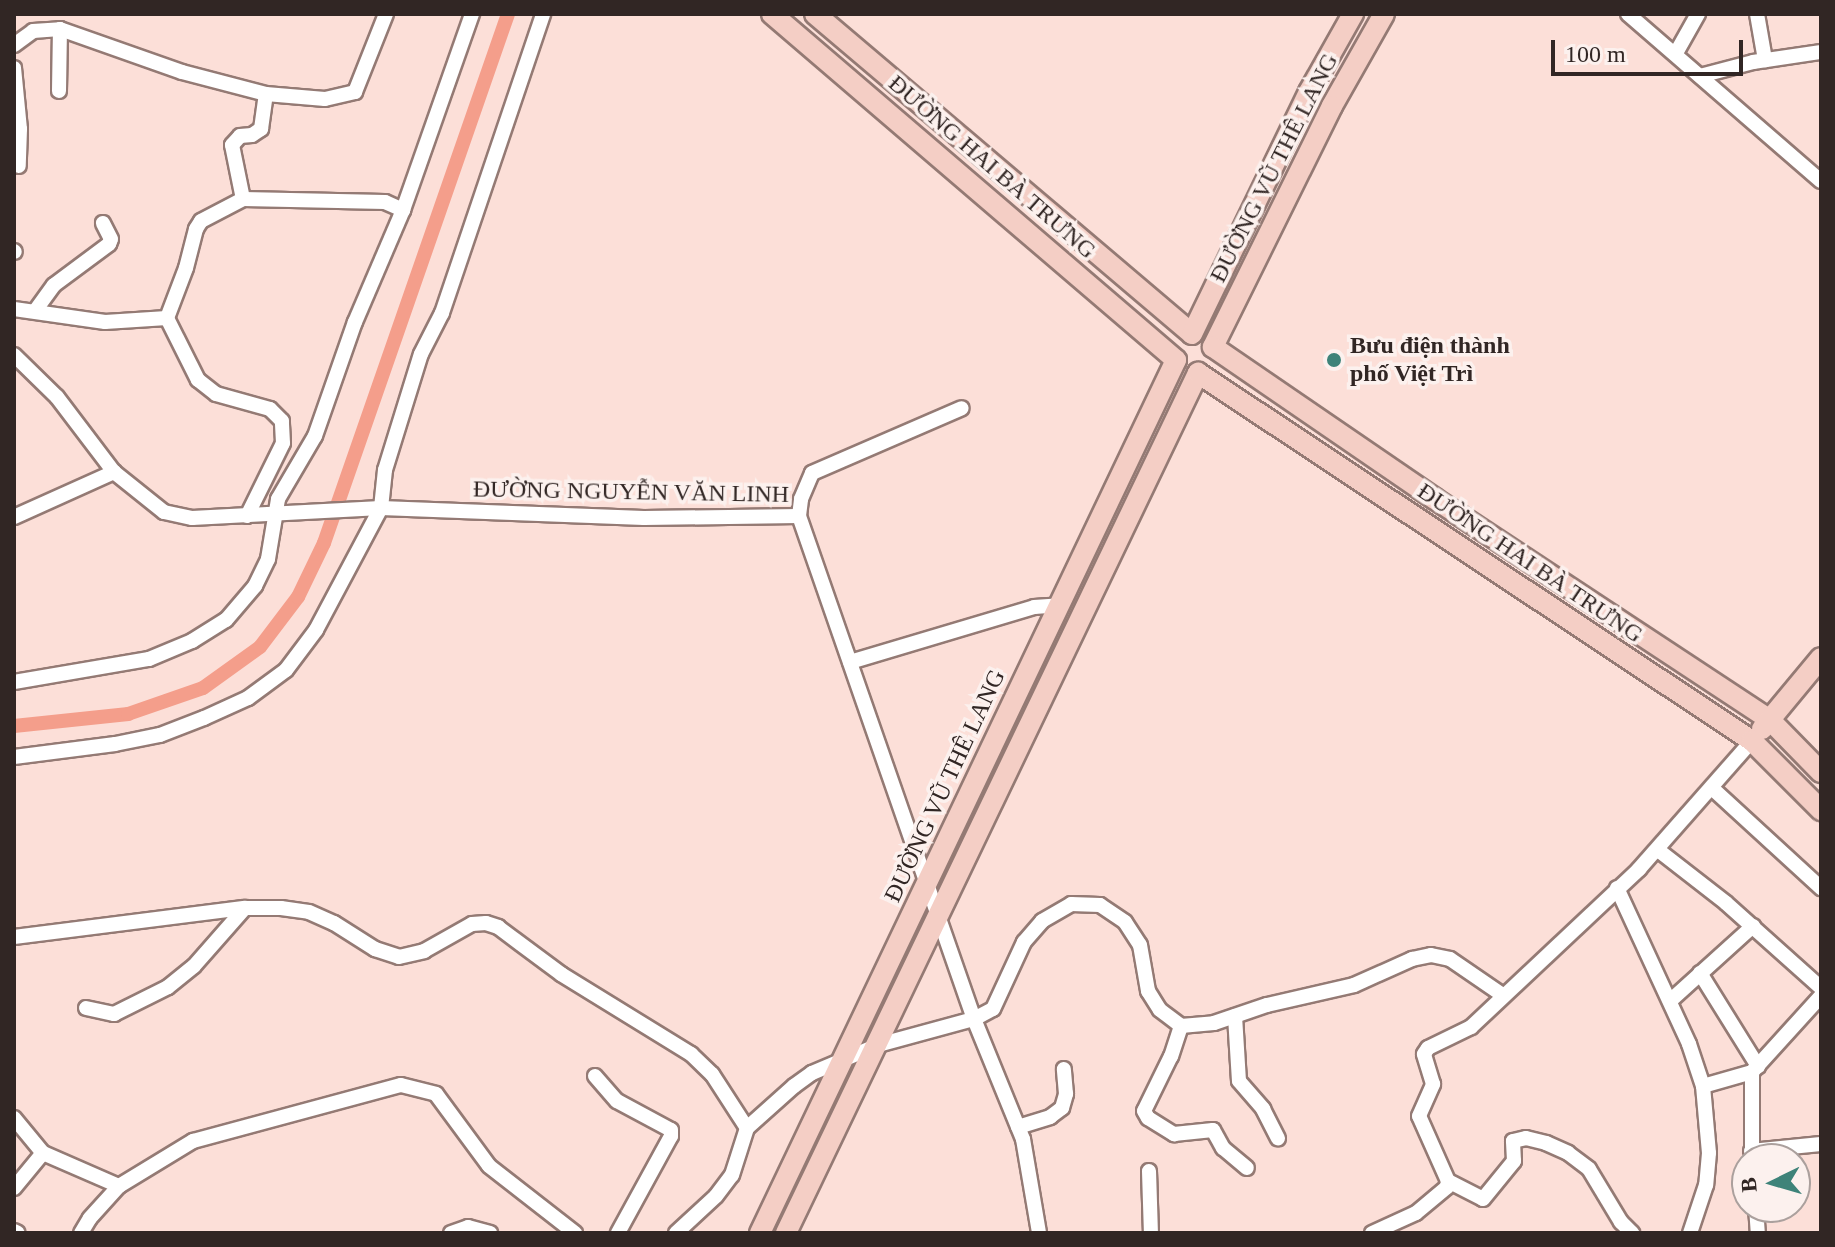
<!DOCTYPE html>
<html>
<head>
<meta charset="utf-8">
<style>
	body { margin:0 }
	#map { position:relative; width:1835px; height:1247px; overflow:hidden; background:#fcdfd8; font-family:Georgia,serif }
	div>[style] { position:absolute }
	.canal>* { height:14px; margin:-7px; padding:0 7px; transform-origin:7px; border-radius:7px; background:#f49e8b }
	.roads { filter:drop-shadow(2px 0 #947a74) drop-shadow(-2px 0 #947a74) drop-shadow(0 2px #947a74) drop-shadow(0 -2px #947a74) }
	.street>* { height:14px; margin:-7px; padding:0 7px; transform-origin:7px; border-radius:7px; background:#fff }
	.secondary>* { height:20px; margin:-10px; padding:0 10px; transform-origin:10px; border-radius:10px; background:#f4cec5 }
	.dots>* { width:22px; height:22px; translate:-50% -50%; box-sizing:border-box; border:4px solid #fcf1ee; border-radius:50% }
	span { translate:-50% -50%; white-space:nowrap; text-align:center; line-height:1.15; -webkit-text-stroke:7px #fcf1ee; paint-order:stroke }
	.street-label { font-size:24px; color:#312624 }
	.poi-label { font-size:24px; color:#312624; font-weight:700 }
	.left { translate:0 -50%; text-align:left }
	.frame { position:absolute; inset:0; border:16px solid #312624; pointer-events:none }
	.north { position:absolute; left:1731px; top:1143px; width:80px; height:80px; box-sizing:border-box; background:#fcf1ee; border:2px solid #aba09d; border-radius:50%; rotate:265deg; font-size:22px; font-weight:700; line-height:32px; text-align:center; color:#312624 }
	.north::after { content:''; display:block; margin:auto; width:28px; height:36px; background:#3e8379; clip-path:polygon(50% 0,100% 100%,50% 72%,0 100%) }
	.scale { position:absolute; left:1551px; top:40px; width:192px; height:36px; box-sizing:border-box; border:4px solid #312624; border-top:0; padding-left:10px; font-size:24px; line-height:28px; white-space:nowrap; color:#312624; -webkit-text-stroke:6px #fcf1ee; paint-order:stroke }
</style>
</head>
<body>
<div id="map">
	<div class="canal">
		<div style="left:14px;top:726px;width:115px;rotate:-6deg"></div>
		<div style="left:128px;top:714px;width:79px;rotate:-19.1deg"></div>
		<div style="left:203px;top:688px;width:70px;rotate:-35.7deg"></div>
		<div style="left:260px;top:647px;width:63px;rotate:-52.8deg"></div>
		<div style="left:298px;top:597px;width:60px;rotate:-64.3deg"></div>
		<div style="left:324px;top:543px;width:560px;rotate:-70.82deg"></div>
	</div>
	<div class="roads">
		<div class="street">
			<div style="left:1628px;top:14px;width:255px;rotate:40.9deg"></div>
			<div style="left:1757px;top:14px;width:47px;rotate:80.1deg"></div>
			<div style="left:14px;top:45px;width:24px;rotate:-36deg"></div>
			<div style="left:33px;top:31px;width:27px;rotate:-4deg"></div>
			<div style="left:60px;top:29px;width:129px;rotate:19.4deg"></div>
			<div style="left:182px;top:72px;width:87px;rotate:14.7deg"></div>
			<div style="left:266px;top:94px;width:59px;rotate:4.8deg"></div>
			<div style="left:325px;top:99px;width:31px;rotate:-13deg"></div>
			<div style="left:355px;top:92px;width:84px;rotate:-68.3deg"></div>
			<div style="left:1676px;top:53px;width:45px;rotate:-60.6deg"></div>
			<div style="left:14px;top:68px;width:61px;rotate:84.4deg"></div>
			<div style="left:20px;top:129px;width:37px;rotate:92deg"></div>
			<div style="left:1700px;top:76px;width:55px;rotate:-14.8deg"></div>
			<div style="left:1753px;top:62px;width:69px;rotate:-8.4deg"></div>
			<div style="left:59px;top:91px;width:62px;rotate:-89.1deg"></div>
			<div style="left:243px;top:199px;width:55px;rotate:-101.5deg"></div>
			<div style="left:232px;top:145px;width:12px;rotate:-48deg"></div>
			<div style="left:240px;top:136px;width:12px;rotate:-5deg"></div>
			<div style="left:252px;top:135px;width:11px;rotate:-34deg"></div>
			<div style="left:261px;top:129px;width:35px;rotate:-82deg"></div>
			<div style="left:14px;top:251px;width:1px;rotate:45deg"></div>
			<div style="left:14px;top:309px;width:92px;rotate:8.1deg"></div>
			<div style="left:105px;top:322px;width:62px;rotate:-3.7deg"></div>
			<div style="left:35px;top:311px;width:32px;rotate:-54deg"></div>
			<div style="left:54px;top:285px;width:69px;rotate:-36.7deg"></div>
			<div style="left:109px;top:244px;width:5px;rotate:-68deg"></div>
			<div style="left:111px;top:239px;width:18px;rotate:-117deg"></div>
			<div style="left:14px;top:355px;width:60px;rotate:44.3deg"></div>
			<div style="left:57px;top:397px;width:94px;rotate:52.8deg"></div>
			<div style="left:114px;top:472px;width:64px;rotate:38.7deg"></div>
			<div style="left:164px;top:512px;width:29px;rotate:12deg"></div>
			<div style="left:192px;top:518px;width:189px;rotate:-3deg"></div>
			<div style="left:381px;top:508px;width:263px;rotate:2.2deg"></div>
			<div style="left:644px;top:518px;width:155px;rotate:-0.7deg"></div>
			<div style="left:799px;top:516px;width:533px;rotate:70.82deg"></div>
			<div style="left:974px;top:1019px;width:130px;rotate:67.8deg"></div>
			<div style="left:1023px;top:1139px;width:95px;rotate:80.3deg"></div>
			<div style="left:247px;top:516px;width:81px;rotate:-63.7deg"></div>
			<div style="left:283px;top:443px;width:22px;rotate:-93deg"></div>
			<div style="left:282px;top:421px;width:17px;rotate:-135deg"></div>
			<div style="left:270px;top:409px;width:56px;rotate:-164.5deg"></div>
			<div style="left:216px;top:394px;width:23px;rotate:-142deg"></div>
			<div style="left:198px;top:380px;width:69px;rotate:-116.6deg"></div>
			<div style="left:167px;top:318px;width:53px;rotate:-69.2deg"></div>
			<div style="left:186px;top:268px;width:40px;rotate:-75.6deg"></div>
			<div style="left:196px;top:229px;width:9px;rotate:-58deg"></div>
			<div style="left:201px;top:221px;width:47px;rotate:-27.6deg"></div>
			<div style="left:243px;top:199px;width:142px;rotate:1.2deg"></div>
			<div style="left:385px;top:202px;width:20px;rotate:24deg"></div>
			<div style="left:799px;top:516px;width:17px;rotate:-83deg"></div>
			<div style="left:801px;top:499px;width:28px;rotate:-67deg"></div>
			<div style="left:812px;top:473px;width:163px;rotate:-23.4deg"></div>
			<div style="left:14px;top:517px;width:110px;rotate:-24.2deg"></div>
			<div style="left:850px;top:662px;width:192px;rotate:-16.6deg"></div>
			<div style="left:1034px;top:607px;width:26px;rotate:-4deg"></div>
			<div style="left:14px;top:682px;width:137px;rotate:-9.7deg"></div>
			<div style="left:149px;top:659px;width:47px;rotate:-22.7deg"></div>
			<div style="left:192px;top:641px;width:40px;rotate:-32deg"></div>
			<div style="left:226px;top:620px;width:45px;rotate:-49.5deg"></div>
			<div style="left:255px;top:586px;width:30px;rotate:-64deg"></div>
			<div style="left:268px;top:559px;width:61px;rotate:-80.5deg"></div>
			<div style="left:278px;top:499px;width:73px;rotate:-59.6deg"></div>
			<div style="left:315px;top:436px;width:121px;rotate:-70.7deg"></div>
			<div style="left:355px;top:322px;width:122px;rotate:-66.8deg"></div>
			<div style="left:403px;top:210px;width:208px;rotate:-70.6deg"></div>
			<div style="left:14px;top:757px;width:102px;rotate:-7.3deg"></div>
			<div style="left:115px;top:744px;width:46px;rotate:-11.3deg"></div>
			<div style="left:160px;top:735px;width:47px;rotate:-21.1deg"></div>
			<div style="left:204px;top:718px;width:48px;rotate:-24.4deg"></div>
			<div style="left:248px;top:698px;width:47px;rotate:-36.4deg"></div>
			<div style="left:286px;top:670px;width:50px;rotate:-53.1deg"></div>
			<div style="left:316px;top:630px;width:138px;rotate:-62deg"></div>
			<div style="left:381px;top:508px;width:38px;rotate:-84deg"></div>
			<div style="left:385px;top:470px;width:121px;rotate:-72.8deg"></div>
			<div style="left:421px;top:354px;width:46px;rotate:-62.9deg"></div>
			<div style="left:442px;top:313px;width:316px;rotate:-71.3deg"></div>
			<div style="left:1713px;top:789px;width:147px;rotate:42.5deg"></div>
			<div style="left:1658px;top:850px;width:86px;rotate:37.9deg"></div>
			<div style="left:1726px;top:903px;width:127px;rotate:41.8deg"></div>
			<div style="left:1617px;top:888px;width:172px;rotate:65.2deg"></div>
			<div style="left:1689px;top:1044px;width:44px;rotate:71.6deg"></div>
			<div style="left:1703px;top:1086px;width:67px;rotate:84.9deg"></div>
			<div style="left:1709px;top:1153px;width:32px;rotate:95deg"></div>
			<div style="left:1706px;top:1185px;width:51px;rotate:108.4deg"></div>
			<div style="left:14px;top:937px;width:233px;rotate:-7.2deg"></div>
			<div style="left:245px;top:908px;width:36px"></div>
			<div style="left:281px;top:908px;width:28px;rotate:8deg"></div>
			<div style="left:309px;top:912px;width:27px;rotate:24deg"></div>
			<div style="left:334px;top:923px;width:49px;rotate:32.4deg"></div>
			<div style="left:375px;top:949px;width:25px;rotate:18deg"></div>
			<div style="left:399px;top:957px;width:26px;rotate:-13deg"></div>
			<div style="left:424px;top:951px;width:55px;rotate:-29.4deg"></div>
			<div style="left:472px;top:924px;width:14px;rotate:-4deg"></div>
			<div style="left:486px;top:923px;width:13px;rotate:18deg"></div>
			<div style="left:498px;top:927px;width:79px;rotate:36.7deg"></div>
			<div style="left:561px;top:974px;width:153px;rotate:31.6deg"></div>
			<div style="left:691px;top:1054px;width:29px;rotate:44deg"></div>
			<div style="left:712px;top:1074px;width:64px;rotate:57.1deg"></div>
			<div style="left:1700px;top:973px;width:110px;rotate:58.1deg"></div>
			<div style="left:1670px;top:1001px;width:112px;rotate:-42.1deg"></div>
			<div style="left:86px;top:1008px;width:29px;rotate:12deg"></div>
			<div style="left:114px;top:1014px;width:60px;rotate:-26.6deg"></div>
			<div style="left:168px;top:987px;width:33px;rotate:-39deg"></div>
			<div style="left:194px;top:966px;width:77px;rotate:-48.7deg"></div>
			<div style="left:1235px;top:1016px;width:65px;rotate:86.5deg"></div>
			<div style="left:1239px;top:1081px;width:37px;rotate:49deg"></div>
			<div style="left:1263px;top:1109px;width:33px;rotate:63deg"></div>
			<div style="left:1181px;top:1026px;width:32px;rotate:108deg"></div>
			<div style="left:1171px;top:1056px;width:61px;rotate:116.1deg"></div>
			<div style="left:1144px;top:1111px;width:8px;rotate:60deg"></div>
			<div style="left:1148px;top:1118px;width:31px;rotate:32deg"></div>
			<div style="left:1174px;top:1134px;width:39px;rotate:-6deg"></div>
			<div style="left:1213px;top:1130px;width:21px;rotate:61deg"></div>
			<div style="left:1223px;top:1148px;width:31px;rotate:40deg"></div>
			<div style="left:595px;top:1076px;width:33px;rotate:49deg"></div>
			<div style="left:617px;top:1101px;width:61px;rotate:28.2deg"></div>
			<div style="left:671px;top:1130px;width:6px;rotate:90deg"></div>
			<div style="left:671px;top:1136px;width:111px;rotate:118.7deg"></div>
			<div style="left:1703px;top:1086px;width:51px;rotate:-15.9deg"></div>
			<div style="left:1752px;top:1072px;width:103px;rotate:-47.8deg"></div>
			<div style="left:14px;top:1118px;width:45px;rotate:50.4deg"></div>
			<div style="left:43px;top:1153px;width:83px;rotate:23.5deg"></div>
			<div style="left:1018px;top:1127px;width:34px;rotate:-17deg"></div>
			<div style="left:1050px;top:1117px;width:15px;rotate:-37deg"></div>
			<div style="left:1062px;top:1108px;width:15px;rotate:-74deg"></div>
			<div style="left:1066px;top:1094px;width:25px;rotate:-95deg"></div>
			<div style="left:1751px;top:1151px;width:70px;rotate:-5.7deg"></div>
			<div style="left:1752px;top:1159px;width:87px;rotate:-90deg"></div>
			<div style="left:1149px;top:1171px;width:62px;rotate:88.2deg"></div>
			<div style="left:1448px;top:1181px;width:39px;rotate:27deg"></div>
			<div style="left:1483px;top:1199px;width:49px;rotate:-50.8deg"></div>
			<div style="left:1514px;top:1161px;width:20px;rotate:-93deg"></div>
			<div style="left:1513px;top:1141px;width:13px;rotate:-13deg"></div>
			<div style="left:1526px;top:1138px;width:21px;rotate:14deg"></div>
			<div style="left:1546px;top:1143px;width:24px;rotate:24deg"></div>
			<div style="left:1568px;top:1153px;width:26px;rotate:37deg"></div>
			<div style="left:1589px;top:1169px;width:62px;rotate:58.9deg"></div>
			<div style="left:1621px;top:1222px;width:16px;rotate:45deg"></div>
			<div style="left:14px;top:1188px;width:45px;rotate:-50.4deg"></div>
			<div style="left:1756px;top:1207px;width:26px;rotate:86deg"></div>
			<div style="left:14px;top:1231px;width:4px;rotate:27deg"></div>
			<div style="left:81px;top:1233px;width:17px;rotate:-59deg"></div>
			<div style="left:90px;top:1218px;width:43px;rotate:-47.8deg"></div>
			<div style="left:119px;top:1186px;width:87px;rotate:-31.3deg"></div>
			<div style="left:193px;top:1141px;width:215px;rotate:-15.1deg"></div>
			<div style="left:401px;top:1085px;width:36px;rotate:14deg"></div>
			<div style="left:436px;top:1094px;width:89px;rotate:53.6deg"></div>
			<div style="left:489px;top:1166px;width:109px;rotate:37.9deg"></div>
			<div style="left:451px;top:1233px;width:18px;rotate:-19deg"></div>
			<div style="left:468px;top:1227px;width:23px;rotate:15deg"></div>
			<div style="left:676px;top:1233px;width:54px;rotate:-42.8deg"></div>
			<div style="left:716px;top:1196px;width:26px;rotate:-53deg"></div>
			<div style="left:732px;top:1175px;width:49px;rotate:-72.3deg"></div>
			<div style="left:747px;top:1128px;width:63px;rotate:-41.8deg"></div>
			<div style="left:794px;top:1086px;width:22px;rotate:-36deg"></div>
			<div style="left:812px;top:1073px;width:72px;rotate:-23deg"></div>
			<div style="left:878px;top:1045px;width:99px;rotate:-15.2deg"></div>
			<div style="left:974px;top:1019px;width:21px;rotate:-28deg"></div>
			<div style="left:993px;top:1009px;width:74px;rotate:-65.2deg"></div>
			<div style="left:1024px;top:942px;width:28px;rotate:-49deg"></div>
			<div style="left:1042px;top:921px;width:34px;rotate:-30deg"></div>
			<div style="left:1071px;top:904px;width:29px;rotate:2deg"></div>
			<div style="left:1100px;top:905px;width:30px;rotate:34deg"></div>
			<div style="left:1125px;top:922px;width:27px;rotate:57deg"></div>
			<div style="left:1140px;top:945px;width:47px;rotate:80.1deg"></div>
			<div style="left:1148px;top:991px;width:22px;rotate:58deg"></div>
			<div style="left:1160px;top:1010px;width:26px;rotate:37deg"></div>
			<div style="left:1181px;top:1026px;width:33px;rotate:-5deg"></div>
			<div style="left:1214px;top:1023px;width:56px;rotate:-18.8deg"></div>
			<div style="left:1267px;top:1005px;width:89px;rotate:-12.9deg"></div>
			<div style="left:1354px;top:985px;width:64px;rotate:-24.1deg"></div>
			<div style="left:1412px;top:959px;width:19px;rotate:-12deg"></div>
			<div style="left:1431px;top:955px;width:19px;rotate:12deg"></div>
			<div style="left:1450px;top:959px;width:65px;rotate:34.4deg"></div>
			<div style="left:1372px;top:1233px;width:48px;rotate:-24.4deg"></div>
			<div style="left:1416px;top:1213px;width:40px;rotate:-40deg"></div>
			<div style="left:1447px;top:1187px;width:6px;rotate:-81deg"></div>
			<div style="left:1448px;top:1181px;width:71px;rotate:-114deg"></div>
			<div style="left:1419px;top:1116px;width:35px;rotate:-66deg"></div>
			<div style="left:1433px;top:1084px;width:31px;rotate:-107deg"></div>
			<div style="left:1424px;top:1054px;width:7px;rotate:-56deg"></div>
			<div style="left:1428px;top:1048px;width:48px;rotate:-26deg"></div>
			<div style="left:1471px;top:1027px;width:231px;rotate:-43.2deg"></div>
			<div style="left:1639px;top:869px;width:171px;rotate:-48.6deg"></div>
		</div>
		<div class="secondary">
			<div style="left:815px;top:14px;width:494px;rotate:40.3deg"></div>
			<div style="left:1192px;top:334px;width:269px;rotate:-64.2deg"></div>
			<div style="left:1309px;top:92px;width:90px;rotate:-60.6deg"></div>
			<div style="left:1384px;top:14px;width:106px;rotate:119.5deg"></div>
			<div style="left:1332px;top:106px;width:269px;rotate:116.3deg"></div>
			<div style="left:1213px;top:347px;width:269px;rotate:34.4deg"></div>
			<div style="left:1435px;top:499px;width:401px;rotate:33.4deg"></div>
			<div style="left:1770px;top:720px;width:73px;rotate:45.6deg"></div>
			<div style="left:1762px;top:729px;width:92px;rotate:-50.3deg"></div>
			<div style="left:760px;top:1233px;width:967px;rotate:-64.52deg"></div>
			<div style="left:1176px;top:360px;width:532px;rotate:-139.42deg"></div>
			<div style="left:786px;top:1233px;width:954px;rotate:-64.4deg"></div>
			<div style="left:1198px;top:373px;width:665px;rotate:33.59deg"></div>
			<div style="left:1752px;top:741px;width:98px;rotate:45deg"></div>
		</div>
	</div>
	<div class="dots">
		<div style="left:1334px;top:360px;background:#3e8379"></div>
	</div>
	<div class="street-label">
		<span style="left:992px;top:167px;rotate:41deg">ĐƯỜNG HAI BÀ TRƯNG</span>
		<span style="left:1274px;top:168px;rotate:-63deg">ĐƯỜNG VŨ THÊ LANG</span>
		<span style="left:631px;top:492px;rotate:1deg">ĐƯỜNG NGUYỄN VĂN LINH</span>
		<span style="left:1530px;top:563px;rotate:34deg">ĐƯỜNG HAI BÀ TRƯNG</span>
		<span style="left:945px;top:786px;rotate:-65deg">ĐƯỜNG VŨ THÊ LANG</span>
	</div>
	<div class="poi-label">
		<span class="left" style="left:1350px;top:360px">Bưu điện thành<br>phố Việt Trì</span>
	</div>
	<div class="frame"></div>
	<div class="north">B</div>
	<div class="scale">100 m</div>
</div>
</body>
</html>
